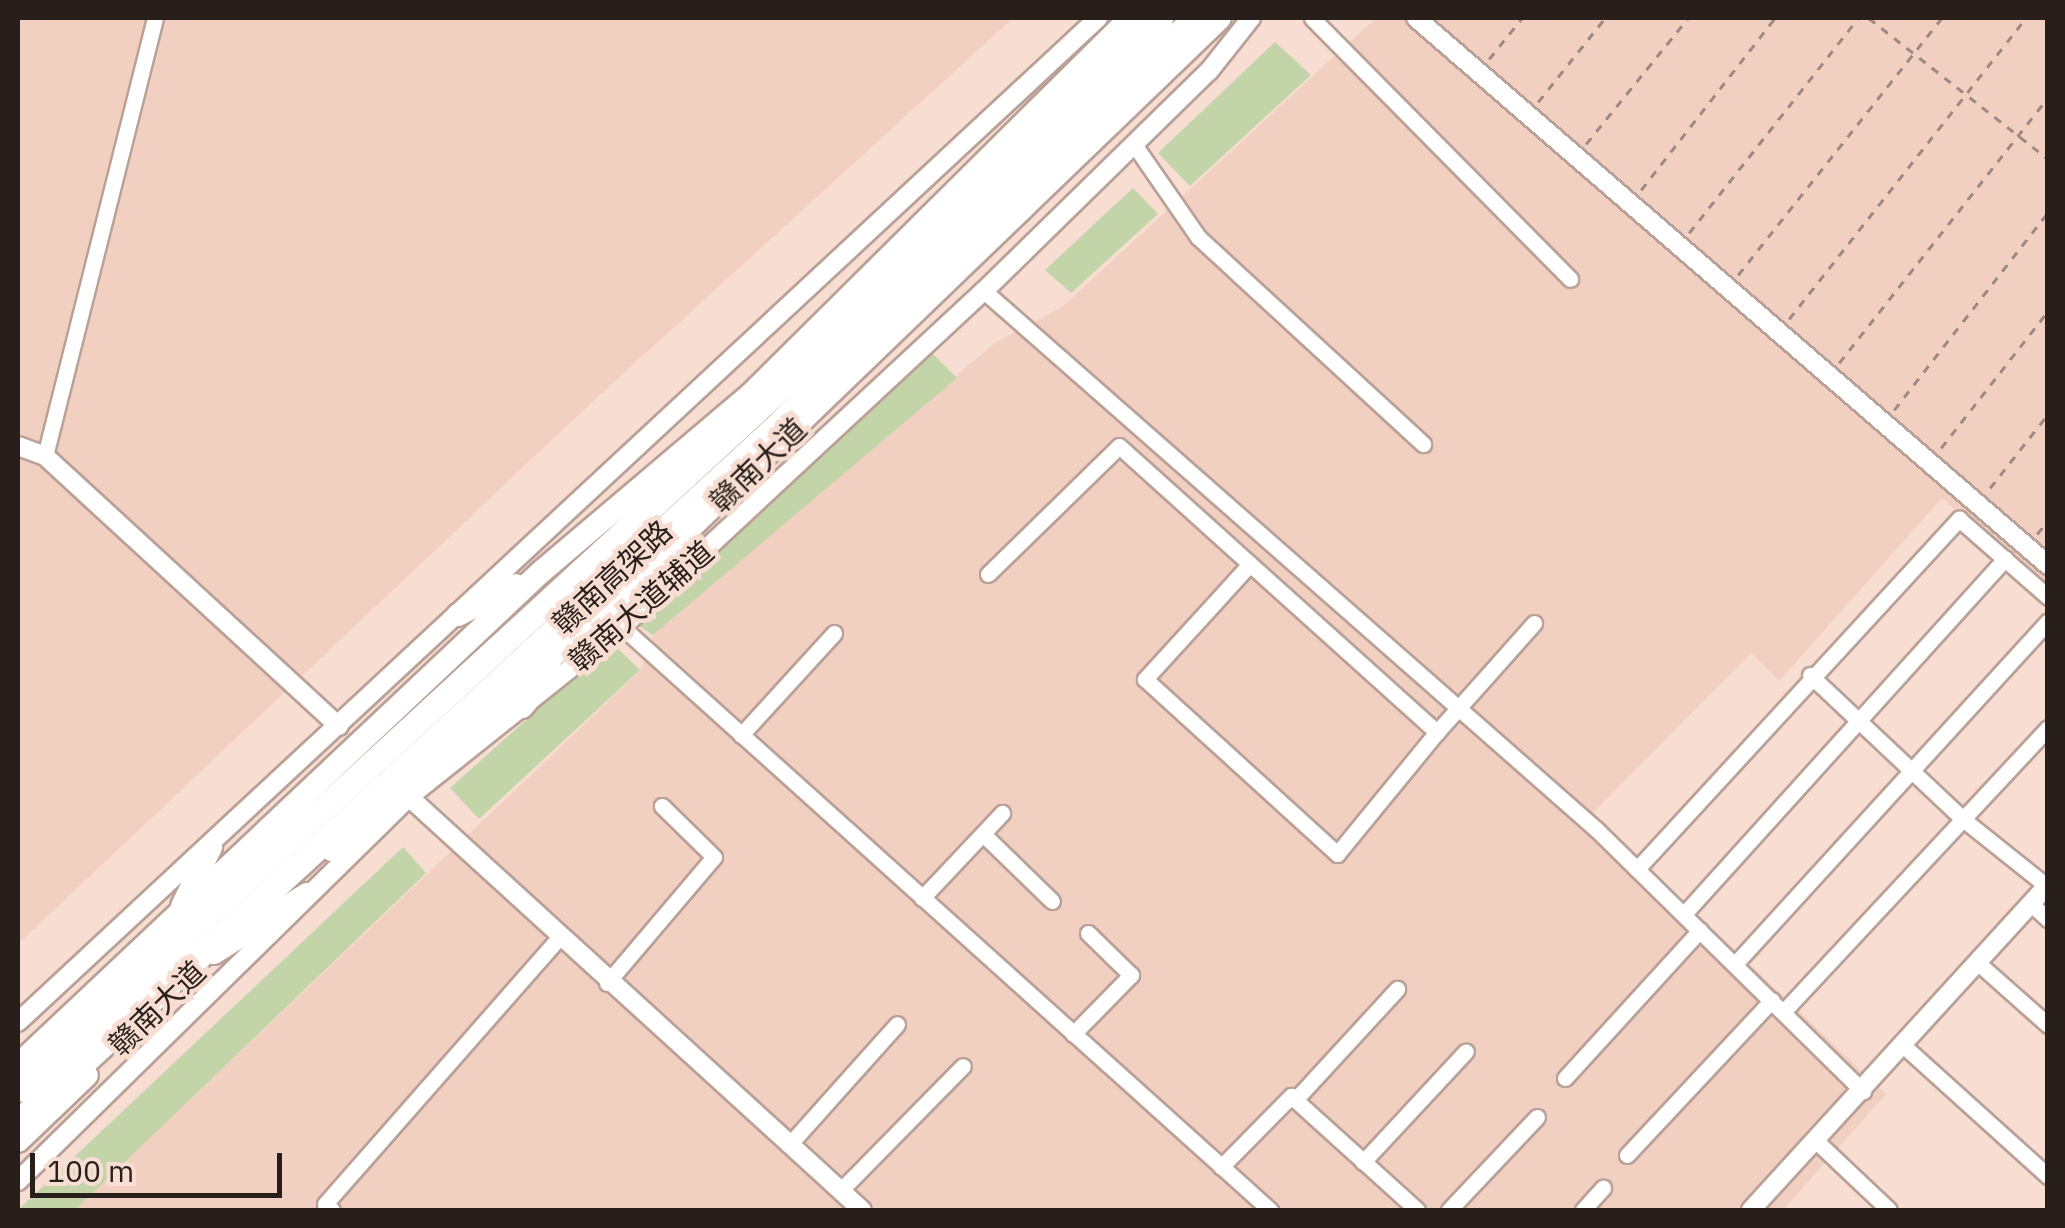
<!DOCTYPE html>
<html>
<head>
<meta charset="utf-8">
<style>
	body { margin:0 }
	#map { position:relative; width:2065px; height:1228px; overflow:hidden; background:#f7ddd2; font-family:"IBM Plex Sans","Noto Sans SC",sans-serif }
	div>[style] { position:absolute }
	.built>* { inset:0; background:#f1d0c2 }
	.green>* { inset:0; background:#c3d4a9 }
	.path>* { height:2.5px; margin-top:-1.25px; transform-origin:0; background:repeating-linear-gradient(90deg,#9c8982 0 8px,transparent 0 16px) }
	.roads { filter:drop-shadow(2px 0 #baa197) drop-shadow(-2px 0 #baa197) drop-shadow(0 2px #baa197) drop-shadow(0 -2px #baa197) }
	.minor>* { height:15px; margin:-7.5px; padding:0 7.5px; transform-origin:7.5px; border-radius:7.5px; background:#fff }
	.tertiary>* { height:18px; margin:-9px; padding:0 9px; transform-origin:9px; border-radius:9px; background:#fff }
	.primary>* { height:22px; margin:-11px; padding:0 11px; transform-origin:11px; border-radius:11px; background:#fff }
	.trunk>* { height:25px; margin:-12.5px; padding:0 12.5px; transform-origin:12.5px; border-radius:12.5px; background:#fff }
	span { translate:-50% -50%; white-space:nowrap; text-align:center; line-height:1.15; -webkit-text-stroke:9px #f7ddd2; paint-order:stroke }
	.street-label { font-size:30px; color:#281f1b }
	.frame { position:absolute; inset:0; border:20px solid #281f1b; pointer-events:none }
	.scale { position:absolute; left:30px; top:1153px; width:252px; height:45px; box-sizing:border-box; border:5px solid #281f1b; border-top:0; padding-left:12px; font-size:30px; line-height:35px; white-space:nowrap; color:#281f1b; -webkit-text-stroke:8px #f7ddd2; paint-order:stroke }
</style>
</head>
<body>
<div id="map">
	<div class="built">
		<div style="clip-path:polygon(18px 18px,1013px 18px,591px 403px,18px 944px)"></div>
		<div style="clip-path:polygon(1376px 18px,2047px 18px,2047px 589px,1942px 498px,1779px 681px,1751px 653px,1592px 814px,1886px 1094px,1783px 1210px,75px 1210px,640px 671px,653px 635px,996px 342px,1061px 308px)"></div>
	</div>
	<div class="green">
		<div style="clip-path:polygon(1275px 42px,1311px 75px,1190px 186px,1158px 153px)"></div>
		<div style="clip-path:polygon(1133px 188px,1158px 214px,1071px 293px,1045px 270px)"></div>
		<div style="clip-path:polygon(931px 352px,957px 378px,653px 635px,636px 624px)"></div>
		<div style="clip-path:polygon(612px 643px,640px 670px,479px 819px,450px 788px)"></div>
		<div style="clip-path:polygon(403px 847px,426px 873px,75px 1210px,20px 1208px)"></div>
	</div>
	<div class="path">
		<div style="left:1869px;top:18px;width:228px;rotate:38.2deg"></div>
		<div style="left:1489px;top:59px;width:53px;rotate:-51.2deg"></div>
		<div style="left:1538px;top:102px;width:107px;rotate:-51.4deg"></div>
		<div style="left:1586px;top:144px;width:162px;rotate:-51deg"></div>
		<div style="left:1641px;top:190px;width:218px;rotate:-52.1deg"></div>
		<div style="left:1689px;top:233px;width:273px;rotate:-51.8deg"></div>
		<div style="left:1738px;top:275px;width:328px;rotate:-51.6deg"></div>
		<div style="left:1789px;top:319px;width:383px;rotate:-51.8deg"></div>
		<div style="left:1839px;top:363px;width:338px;rotate:-51.8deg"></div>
		<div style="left:1894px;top:410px;width:251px;rotate:-52.1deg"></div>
		<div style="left:1941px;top:448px;width:174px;rotate:-52deg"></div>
		<div style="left:1990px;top:488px;width:94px;rotate:-51.9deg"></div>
		<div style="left:2037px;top:534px;width:17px;rotate:-50deg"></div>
	</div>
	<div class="roads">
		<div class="minor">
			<div style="left:1312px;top:18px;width:367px;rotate:45.3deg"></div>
			<div style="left:1133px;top:143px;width:114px;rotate:55.3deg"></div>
			<div style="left:1198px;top:237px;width:306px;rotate:42.6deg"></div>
			<div style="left:984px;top:291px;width:816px;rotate:41.32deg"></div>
			<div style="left:1597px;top:830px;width:373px;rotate:44.5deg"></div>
			<div style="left:45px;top:456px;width:452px;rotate:-75.9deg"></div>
			<div style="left:1250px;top:564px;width:156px;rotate:132.4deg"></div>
			<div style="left:1145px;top:679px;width:260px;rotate:42.3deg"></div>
			<div style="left:1337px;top:854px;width:158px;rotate:-50.7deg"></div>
			<div style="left:988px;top:574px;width:183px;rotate:-44.3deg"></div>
			<div style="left:1119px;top:446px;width:428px;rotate:42deg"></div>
			<div style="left:1437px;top:732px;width:146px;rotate:-48.3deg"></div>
			<div style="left:622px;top:627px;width:872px;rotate:41.98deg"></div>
			<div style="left:1810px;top:675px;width:212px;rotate:43.3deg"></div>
			<div style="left:1964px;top:820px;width:107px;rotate:38.6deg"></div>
			<div style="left:741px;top:735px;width:138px;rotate:-47.6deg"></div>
			<div style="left:983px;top:834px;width:96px;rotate:44.2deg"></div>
			<div style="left:1637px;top:869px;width:476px;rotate:-47.4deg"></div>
			<div style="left:1959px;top:519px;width:118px;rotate:41.2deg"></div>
			<div style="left:922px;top:898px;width:117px;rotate:-46.7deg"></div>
			<div style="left:2030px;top:903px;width:24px;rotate:42deg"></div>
			<div style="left:1684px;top:914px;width:479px;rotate:-47.9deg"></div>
			<div style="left:1978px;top:963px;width:94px;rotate:41.5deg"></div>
			<div style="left:1735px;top:964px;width:464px;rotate:-47.6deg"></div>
			<div style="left:607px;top:983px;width:165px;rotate:-49.7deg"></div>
			<div style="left:714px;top:857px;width:73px;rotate:-135.6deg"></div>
			<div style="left:1784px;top:1011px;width:387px;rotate:-47deg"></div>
			<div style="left:1073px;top:1034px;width:83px;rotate:-45.5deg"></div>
			<div style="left:1131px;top:975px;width:60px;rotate:-135.7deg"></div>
			<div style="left:1905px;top:1047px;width:193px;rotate:42.1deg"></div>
			<div style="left:1565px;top:1078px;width:200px;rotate:-47.6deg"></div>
			<div style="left:1295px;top:1100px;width:151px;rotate:-47.4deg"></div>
			<div style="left:1814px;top:1139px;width:103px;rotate:43.4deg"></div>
			<div style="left:789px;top:1145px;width:162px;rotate:-48.2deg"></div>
			<div style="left:1627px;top:1155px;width:212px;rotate:-46.9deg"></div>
			<div style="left:1363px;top:1162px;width:151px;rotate:-47.1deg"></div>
			<div style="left:1221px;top:1167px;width:100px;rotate:-45.4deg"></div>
			<div style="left:1291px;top:1096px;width:170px;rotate:42.1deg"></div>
			<div style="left:840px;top:1191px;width:175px;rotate:-45.5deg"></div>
			<div style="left:332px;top:1210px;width:9px;rotate:-139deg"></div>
			<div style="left:325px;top:1204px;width:353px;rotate:-48.7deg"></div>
			<div style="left:1449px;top:1210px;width:128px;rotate:-46.6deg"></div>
			<div style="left:1583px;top:1210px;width:30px;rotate:-48deg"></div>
		</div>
		<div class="tertiary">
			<div style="left:1416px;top:18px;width:836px;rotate:40.88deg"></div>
			<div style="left:18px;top:446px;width:29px;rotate:20deg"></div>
			<div style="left:45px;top:456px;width:399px;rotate:42.6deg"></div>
			<div style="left:409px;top:797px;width:613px;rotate:42.36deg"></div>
			<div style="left:18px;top:1022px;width:1475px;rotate:-42.91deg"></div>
			<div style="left:18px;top:1181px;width:548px;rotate:-44.48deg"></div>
			<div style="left:409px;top:797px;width:273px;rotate:-38.6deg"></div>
			<div style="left:622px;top:627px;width:494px;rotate:-42.9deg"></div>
			<div style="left:984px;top:291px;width:315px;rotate:-44.4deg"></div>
			<div style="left:1209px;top:71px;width:68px;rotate:-51.6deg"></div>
			<div style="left:1751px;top:1210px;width:440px;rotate:-47.6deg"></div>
		</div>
		<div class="primary">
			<div style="left:458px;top:615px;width:65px;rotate:-27.3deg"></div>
			<div style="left:522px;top:707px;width:46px;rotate:-49.4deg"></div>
			<div style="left:332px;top:850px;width:361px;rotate:-41.3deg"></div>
			<div style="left:603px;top:612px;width:856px;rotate:-43.91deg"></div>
			<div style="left:182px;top:906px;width:66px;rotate:-63.8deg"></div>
			<div style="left:214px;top:953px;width:110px;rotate:-32.4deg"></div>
			<div style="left:18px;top:1065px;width:719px;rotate:-43.31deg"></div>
			<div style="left:541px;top:572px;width:274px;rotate:-40.3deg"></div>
			<div style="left:750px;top:395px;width:535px;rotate:-44.77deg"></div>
			<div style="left:18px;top:1141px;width:95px;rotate:-43.7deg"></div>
		</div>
		<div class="trunk">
			<div style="left:18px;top:1089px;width:1099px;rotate:-42.6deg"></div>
			<div style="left:827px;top:345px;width:467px;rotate:-44.5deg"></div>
			<div style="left:18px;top:1122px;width:1035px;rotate:-42.53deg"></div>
			<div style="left:781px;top:422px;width:578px;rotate:-44.3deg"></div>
		</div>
	</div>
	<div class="street-label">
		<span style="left:758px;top:465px;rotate:-44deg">赣南大道</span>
		<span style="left:612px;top:577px;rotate:-43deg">赣南高架路</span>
		<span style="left:641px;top:606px;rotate:-41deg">赣南大道辅道</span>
		<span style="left:157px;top:1008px;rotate:-44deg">赣南大道</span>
	</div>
	<div class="frame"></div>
	<div class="scale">100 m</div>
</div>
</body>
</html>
